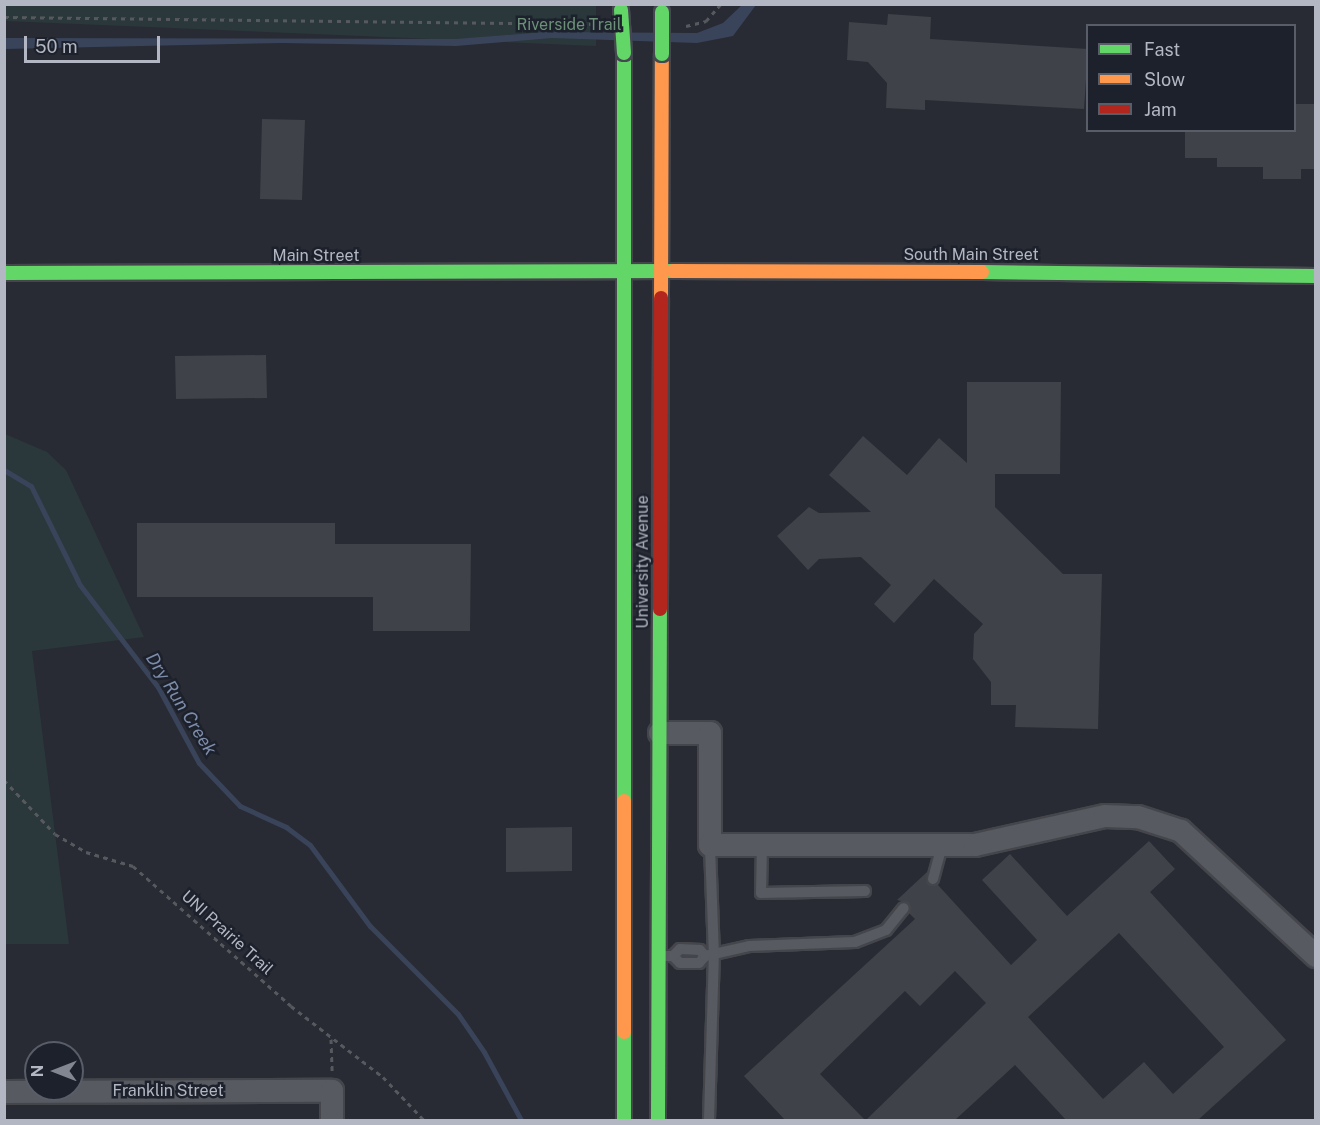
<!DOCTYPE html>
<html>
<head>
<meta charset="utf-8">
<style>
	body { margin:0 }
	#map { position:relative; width:1320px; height:1125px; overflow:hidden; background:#282b33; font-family:"Public Sans",sans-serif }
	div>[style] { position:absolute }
	.green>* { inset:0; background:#2a383b }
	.water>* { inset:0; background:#39445a }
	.stream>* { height:5px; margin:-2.5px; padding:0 2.5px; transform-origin:2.5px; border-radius:2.5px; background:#39445a }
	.building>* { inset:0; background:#3f4248 }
	.path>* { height:3px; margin-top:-1.5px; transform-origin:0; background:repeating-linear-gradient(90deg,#56595e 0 4.5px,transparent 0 9px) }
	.roads { filter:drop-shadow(2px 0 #44464c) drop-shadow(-2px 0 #44464c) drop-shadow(0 2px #44464c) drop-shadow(0 -2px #44464c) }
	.lane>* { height:10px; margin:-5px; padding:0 5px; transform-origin:5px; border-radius:5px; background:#575a61 }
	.street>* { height:22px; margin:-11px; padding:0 11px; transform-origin:11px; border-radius:11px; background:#575a61 }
	.fast>* { height:14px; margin:-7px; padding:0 7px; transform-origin:7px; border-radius:7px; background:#63d668 }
	.slow>* { height:14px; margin:-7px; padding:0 7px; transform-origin:7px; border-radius:7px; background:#ff974d }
	.jam>* { height:14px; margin:-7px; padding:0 7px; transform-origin:7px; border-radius:7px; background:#b3261e }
	.bridges { filter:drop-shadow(2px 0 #454850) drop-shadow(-2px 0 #454850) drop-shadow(0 2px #454850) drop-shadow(0 -2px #454850) }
	.fast-bridge>* { height:14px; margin:-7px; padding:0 7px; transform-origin:7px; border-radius:7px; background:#63d668 }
	span { translate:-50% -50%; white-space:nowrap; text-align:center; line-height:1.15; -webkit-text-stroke:5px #1c212c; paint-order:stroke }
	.park-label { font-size:16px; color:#6c9178 }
	.street-label { font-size:16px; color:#b2b7c3 }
	.water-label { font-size:18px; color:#7d8ca9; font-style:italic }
	.frame { position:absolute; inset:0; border:6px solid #b2b7c3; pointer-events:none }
	.legend { position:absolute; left:1086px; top:24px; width:210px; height:108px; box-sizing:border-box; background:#1c212c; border:2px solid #585d68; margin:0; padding:8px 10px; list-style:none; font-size:18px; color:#b2b7c3 }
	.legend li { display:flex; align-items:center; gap:12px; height:30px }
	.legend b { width:30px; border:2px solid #585d68 }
	.north { position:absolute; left:24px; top:1041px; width:60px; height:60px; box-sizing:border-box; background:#1c212c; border:2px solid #585d68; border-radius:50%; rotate:270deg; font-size:16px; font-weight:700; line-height:24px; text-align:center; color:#b2b7c3 }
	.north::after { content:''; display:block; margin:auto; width:21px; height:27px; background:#828691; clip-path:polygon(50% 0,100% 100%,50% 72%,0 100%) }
	.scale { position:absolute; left:24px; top:36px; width:136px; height:27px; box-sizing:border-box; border:3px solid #b2b7c3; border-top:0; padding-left:8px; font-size:18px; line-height:21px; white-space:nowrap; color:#b2b7c3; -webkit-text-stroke:4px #1c212c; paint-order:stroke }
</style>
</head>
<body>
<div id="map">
	<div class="green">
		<div style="clip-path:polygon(5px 4px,596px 4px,596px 46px,5px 21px)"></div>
		<div style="clip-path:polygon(5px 434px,47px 452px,66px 470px,144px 637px,32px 651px,69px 944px,5px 944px)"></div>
	</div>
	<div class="water">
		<div style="clip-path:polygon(742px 5px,756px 5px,733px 36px,697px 43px,552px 38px,456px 46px,282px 43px,5px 49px,4px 38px,456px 39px,545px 32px,697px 33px,723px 23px)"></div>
	</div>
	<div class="stream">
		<div style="left:4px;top:470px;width:31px;rotate:31deg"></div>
		<div style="left:31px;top:486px;width:110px;rotate:63.7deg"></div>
		<div style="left:80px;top:585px;width:128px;rotate:52.6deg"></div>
		<div style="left:158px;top:687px;width:86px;rotate:61.7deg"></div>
		<div style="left:199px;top:763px;width:59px;rotate:46.4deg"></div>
		<div style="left:240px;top:806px;width:51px;rotate:24.5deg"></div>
		<div style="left:286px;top:827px;width:30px;rotate:37deg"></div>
		<div style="left:310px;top:845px;width:101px;rotate:53.5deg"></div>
		<div style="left:370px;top:926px;width:124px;rotate:45deg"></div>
		<div style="left:458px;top:1014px;width:46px;rotate:55.6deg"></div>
		<div style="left:484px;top:1052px;width:77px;rotate:61.4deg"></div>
	</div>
	<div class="building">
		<div style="clip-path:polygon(888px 14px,931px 17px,930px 39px,1088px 49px,1084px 109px,925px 100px,925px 110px,886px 108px,887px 83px,868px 62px,847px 60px,849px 22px,887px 25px)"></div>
		<div style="clip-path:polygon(1294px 104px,1316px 104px,1316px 169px,1301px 169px,1301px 179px,1263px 179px,1263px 167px,1217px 167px,1217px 158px,1185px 158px,1185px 130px,1294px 130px)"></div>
		<div style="clip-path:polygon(262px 119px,305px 120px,302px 200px,260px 199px)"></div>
		<div style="clip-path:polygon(266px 355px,267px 398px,176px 399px,175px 356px)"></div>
		<div style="clip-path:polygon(967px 382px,1061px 382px,1060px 474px,995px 474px,995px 507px,1063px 574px,1102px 574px,1098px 729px,1015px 727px,1016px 705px,991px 705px,991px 682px,973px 659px,974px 634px,983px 624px,934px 579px,894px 623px,874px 604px,891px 585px,861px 557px,819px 559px,808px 570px,777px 536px,809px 507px,819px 513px,871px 512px,829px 475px,863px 436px,907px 475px,939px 438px,967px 463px)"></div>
		<div style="clip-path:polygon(137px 523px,335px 523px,335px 544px,471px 544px,470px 631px,373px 631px,373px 597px,137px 597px)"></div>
		<div style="clip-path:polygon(572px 827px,572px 871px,506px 872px,506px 828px)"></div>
		<div style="clip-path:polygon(evenodd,1149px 841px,1175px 869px,1150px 892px,1286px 1040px,1198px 1120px,1066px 1120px,1015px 1065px,955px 1120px,866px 1120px,986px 1003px,955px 971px,920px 1006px,905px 991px,820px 1074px,865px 1120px,785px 1120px,744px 1076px,915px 919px,909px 913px,909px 903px,897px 900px,927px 872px,927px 884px,938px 885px,1011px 965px,1037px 940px,982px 880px,1010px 854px,1067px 916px,1149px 841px,1119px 933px,1224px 1047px,1173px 1094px,1144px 1062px,1103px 1099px,1028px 1017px,1119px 933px)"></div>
	</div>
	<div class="path">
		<div style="left:4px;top:17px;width:595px;rotate:0.67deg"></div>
		<div style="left:686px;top:26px;width:21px;rotate:-14deg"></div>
		<div style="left:706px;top:21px;width:23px;rotate:-49deg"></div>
		<div style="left:4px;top:780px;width:74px;rotate:46.6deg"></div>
		<div style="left:55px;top:834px;width:36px;rotate:30deg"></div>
		<div style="left:86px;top:852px;width:49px;rotate:16.6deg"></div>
		<div style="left:133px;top:866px;width:211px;rotate:41.5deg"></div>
		<div style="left:291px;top:1006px;width:116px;rotate:37.7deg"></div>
		<div style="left:383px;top:1077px;width:59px;rotate:46.4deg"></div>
		<div style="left:331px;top:1039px;width:33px;rotate:88deg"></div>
	</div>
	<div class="roads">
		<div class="lane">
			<div style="left:762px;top:845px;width:48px;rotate:91.2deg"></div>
			<div style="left:761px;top:893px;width:104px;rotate:-1.1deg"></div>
			<div style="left:933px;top:879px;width:34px;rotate:-75deg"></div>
			<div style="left:664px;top:956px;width:9px"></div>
			<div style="left:673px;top:956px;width:10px;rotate:45deg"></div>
			<div style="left:680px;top:963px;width:19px"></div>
			<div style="left:699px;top:963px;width:9px;rotate:-49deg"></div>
			<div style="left:705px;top:956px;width:8px;rotate:-130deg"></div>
			<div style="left:700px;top:950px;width:20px;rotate:-177deg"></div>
			<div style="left:680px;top:949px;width:10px;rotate:135deg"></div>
			<div style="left:705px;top:956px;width:45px;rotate:-12.8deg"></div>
			<div style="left:749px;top:946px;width:106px;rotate:-2.2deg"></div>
			<div style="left:855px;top:942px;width:33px;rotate:-21deg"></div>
			<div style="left:886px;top:930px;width:28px;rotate:-51deg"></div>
			<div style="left:709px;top:1120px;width:164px;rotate:-88.3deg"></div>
			<div style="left:714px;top:956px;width:111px;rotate:-92.1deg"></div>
		</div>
		<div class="street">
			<div style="left:660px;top:733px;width:50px"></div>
			<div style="left:710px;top:733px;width:112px;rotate:90deg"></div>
			<div style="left:710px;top:845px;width:265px"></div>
			<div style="left:975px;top:845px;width:133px;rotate:-12.6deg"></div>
			<div style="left:1105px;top:816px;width:33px;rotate:2deg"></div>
			<div style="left:1138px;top:817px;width:45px;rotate:18deg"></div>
			<div style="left:1181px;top:831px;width:184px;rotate:42.8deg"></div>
			<div style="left:4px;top:1092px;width:328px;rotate:-0.2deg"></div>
			<div style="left:332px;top:1091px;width:29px;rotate:90deg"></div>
		</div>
		<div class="fast">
			<div style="left:624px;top:53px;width:748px;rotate:90deg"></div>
			<div style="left:982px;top:272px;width:334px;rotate:0.7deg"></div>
			<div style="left:4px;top:273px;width:669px;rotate:-0.17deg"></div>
			<div style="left:624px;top:1032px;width:88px;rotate:90deg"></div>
			<div style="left:658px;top:1120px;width:511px;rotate:-89.78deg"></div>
		</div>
		<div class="slow">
			<div style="left:673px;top:271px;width:309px;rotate:0.2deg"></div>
			<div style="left:661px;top:298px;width:244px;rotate:-89.8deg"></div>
			<div style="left:624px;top:801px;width:231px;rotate:90deg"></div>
		</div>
		<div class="jam">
			<div style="left:660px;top:609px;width:311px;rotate:-89.8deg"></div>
		</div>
	</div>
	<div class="bridges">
		<div class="fast-bridge">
			<div style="left:621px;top:10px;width:43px;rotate:86deg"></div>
			<div style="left:662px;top:12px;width:42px;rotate:90deg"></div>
		</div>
	</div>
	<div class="park-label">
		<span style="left:569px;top:25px">Riverside Trail</span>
	</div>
	<div class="street-label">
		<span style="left:971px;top:255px">South Main Street</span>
		<span style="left:316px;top:256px">Main Street</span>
		<span style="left:643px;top:562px;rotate:-90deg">University Avenue</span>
		<span style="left:227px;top:933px;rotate:42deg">UNI Prairie Trail</span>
		<span style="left:168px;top:1091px">Franklin Street</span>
	</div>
	<div class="water-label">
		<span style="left:181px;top:704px;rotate:58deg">Dry Run Creek</span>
	</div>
	<div class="frame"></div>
	<ul class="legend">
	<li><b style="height:8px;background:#63d668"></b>Fast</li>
	<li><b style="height:8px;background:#ff974d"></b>Slow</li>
	<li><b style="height:8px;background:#b3261e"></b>Jam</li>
	</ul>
	<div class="north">N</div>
	<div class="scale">50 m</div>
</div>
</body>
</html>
